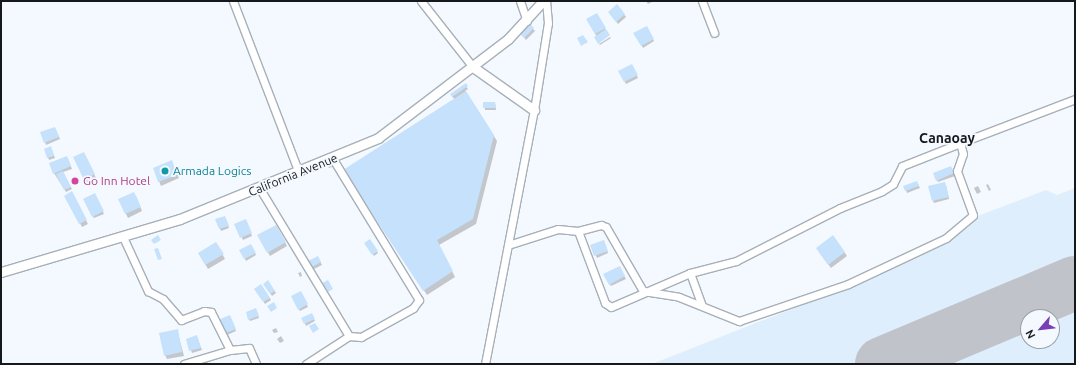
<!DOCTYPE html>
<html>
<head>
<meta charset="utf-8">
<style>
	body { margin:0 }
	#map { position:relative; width:1076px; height:365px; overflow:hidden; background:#f4f9ff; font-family:Ubuntu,sans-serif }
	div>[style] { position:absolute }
	.built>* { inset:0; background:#dfeefd }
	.shadow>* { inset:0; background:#0003 }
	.runway>* { height:54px; margin:-27px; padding:0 27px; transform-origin:27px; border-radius:27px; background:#c0c4ca }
	.building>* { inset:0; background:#c5e1fb }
	.roads { filter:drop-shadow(1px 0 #a7b0b8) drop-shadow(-1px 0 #a7b0b8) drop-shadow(0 1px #a7b0b8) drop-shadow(0 -1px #a7b0b8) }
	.minor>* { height:7px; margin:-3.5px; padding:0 3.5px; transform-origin:3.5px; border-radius:3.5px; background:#fff }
	.tertiary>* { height:9px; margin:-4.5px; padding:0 4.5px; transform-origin:4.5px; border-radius:4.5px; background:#fff }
	.dots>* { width:11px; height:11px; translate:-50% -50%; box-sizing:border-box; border:2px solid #f4f9ff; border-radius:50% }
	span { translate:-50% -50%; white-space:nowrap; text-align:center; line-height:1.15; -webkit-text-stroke:3.5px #f4f9ff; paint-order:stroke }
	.culture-label { font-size:12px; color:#0d838f }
	.left { translate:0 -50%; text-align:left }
	.street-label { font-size:12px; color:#16191c }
	.hotel-label { font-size:12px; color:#b23c85 }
	.quarter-label { font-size:14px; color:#16191c; font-weight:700 }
	.frame { position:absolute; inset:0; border:2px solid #16191c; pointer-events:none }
	.north { position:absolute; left:1020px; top:309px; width:40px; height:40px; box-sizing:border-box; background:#f4f9ff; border:1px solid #9b9fa4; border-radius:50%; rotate:242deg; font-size:11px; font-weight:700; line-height:16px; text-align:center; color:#16191c }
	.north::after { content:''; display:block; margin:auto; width:14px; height:18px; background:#7740b7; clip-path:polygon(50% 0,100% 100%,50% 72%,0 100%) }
</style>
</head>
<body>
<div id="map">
	<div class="built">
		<div style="clip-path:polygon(evenodd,1075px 188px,1075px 364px,652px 364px,855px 284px,949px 240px,975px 217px,1046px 190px,1057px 195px,1075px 188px,1028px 317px,1052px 317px,1052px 341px,1028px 341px,1028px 317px)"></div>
	</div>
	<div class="shadow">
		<div style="clip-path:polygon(646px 1px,654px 1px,648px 4px)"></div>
		<div style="clip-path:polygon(617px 5px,626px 17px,618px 24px,610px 14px)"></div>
		<div style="clip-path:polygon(596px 14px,609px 35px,597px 37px,587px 20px)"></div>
		<div style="clip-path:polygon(530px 25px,535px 31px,526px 40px,523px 36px)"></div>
		<div style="clip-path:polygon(646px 27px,654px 41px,643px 48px,635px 33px)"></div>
		<div style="clip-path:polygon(610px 37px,611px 38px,600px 45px,599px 44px)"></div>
		<div style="clip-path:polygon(632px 65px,638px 78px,626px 84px,619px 71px)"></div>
		<div style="clip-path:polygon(465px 85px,468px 89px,465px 91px,497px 141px,476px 224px,439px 245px,455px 277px,427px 295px,348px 175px,455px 100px,451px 95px)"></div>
		<div style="clip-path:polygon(484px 103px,495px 103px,496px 110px,485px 110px)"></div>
		<div style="clip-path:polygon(56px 130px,60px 139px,46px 145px,45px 142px)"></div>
		<div style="clip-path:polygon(45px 149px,52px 150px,55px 158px,49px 160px)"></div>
		<div style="clip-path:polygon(86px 157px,96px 178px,87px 183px,85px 179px)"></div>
		<div style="clip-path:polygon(68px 159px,72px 169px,63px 172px,72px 189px,66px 192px,54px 173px)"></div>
		<div style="clip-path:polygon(329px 163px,332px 167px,329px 168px,326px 164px)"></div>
		<div style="clip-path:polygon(173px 165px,179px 178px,161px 186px,154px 169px)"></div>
		<div style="clip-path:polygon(952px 169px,955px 176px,938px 182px,937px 180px)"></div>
		<div style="clip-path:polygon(918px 184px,920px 188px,907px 193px,905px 187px)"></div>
		<div style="clip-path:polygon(988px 184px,991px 190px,989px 191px,986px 185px)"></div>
		<div style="clip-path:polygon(946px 185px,949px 199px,934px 203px,933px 201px)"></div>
		<div style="clip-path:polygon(978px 186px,981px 192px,977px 194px,974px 188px)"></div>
		<div style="clip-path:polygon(71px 193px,88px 224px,82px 227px,65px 196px)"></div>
		<div style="clip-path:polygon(94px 194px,104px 214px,94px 218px,84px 199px)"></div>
		<div style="clip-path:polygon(136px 196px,142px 211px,128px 218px,119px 199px)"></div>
		<div style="clip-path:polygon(226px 219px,229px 228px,221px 231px,217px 220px)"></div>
		<div style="clip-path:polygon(247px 223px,252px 236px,243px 240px,236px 225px)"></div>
		<div style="clip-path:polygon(276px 226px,287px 246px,270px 256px,259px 236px)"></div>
		<div style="clip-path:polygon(833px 236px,847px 256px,831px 268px,819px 252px)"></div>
		<div style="clip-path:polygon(370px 240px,378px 253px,374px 256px,366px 243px)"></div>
		<div style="clip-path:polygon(216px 243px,225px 259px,208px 269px,199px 253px)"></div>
		<div style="clip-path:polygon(605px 244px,608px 253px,597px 258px,592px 246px)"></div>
		<div style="clip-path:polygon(251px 245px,256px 255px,246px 261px,241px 250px)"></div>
		<div style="clip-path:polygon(318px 257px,322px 265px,314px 269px,309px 262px)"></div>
		<div style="clip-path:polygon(619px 267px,626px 279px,611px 286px,604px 275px)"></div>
		<div style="clip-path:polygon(301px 272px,302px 276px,300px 277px,298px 273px)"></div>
		<div style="clip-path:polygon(268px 282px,276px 293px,272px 296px,264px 284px)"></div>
		<div style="clip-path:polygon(261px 285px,271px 300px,265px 304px,255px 289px)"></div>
		<div style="clip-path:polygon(300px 292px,308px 307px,300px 311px,292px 297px)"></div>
		<div style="clip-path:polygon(257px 312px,259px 318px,250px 321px,249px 319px)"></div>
		<div style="clip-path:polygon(311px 314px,315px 321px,306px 326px,303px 318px)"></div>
		<div style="clip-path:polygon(231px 319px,236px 331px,225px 336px,224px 333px)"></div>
		<div style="clip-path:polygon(276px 328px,278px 332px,274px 333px,272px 330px)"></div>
		<div style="clip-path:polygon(177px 330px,184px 356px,167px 359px,165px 355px)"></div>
		<div style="clip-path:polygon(281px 336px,284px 341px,280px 343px,277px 339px)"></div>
		<div style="clip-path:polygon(197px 337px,202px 350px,192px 353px,187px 339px)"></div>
		<div style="clip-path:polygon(206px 359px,208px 364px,197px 364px,196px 362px)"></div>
	</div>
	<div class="runway">
		<div style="left:882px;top:364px;width:209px;rotate:-22.8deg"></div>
	</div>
	<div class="building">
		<div style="clip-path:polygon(617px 4px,625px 14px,616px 22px,608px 12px)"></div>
		<div style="clip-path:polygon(597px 13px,606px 28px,595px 34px,586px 19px)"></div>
		<div style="clip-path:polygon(530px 24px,534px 28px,524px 38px,520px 34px)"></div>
		<div style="clip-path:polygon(647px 26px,654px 39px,641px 46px,633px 33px)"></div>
		<div style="clip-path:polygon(606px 29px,610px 35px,598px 44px,594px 37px)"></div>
		<div style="clip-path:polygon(583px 35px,588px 42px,581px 46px,577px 38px)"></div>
		<div style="clip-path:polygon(632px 64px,638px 75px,624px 82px,618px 71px)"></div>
		<div style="clip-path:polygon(466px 83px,468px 86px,452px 97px,450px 94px)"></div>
		<div style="clip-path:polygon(466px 91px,494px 135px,473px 219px,437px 240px,453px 271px,423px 291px,343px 170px)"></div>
		<div style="clip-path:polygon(483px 102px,495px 102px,496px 108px,483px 108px)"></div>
		<div style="clip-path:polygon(55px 127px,59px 137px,44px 143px,40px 132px)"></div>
		<div style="clip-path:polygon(51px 146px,54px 156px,47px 158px,44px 149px)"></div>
		<div style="clip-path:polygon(84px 152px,95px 174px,84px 180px,73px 157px)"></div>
		<div style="clip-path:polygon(67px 156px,71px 166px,53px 174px,49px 163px)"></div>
		<div style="clip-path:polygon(172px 160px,177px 175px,158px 182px,153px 168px)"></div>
		<div style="clip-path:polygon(951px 166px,954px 173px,936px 181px,933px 173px)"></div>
		<div style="clip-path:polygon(63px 171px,71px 187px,64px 190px,56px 174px)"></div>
		<div style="clip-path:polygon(917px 181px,919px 186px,905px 191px,903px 186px)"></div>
		<div style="clip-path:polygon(945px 182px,949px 197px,932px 201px,928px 186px)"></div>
		<div style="clip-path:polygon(72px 191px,87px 220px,79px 224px,64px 196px)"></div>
		<div style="clip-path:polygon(134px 192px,141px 207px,125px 214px,118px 199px)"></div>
		<div style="clip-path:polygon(95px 193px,104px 211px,92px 217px,83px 199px)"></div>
		<div style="clip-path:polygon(225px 216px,229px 226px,219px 229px,215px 219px)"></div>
		<div style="clip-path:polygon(246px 219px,252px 233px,240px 238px,234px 224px)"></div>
		<div style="clip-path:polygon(276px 225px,286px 242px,267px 253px,257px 235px)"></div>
		<div style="clip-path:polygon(158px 235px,161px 240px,154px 244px,151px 240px)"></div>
		<div style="clip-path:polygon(833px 235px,845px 252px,828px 265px,816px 248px)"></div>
		<div style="clip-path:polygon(370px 239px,378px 251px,372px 255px,364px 243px)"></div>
		<div style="clip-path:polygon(604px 240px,608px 251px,594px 256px,590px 245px)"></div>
		<div style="clip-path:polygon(216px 242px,224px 254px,205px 265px,198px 253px)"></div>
		<div style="clip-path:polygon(251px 244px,256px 253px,244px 259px,239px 250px)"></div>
		<div style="clip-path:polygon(158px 248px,162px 259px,158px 260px,154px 249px)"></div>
		<div style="clip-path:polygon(318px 256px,321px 262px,312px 267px,308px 261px)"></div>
		<div style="clip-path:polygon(620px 266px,625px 276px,609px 285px,603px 274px)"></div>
		<div style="clip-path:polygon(268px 280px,275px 291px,270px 294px,263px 284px)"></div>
		<div style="clip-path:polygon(328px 280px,333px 289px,328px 292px,322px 283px)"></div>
		<div style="clip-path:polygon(261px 284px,270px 298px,263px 302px,254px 289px)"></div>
		<div style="clip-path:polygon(301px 291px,308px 304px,298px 310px,291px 296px)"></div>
		<div style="clip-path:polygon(274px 302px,277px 308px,271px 312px,267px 306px)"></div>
		<div style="clip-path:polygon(256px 308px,259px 316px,248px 320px,246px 312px)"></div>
		<div style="clip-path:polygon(312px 313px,315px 319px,304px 324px,301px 318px)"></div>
		<div style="clip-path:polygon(230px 315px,236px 329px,223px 334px,218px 320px)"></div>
		<div style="clip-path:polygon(315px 323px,319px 329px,313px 333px,309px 326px)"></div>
		<div style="clip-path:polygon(178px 329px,182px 352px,164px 356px,159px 333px)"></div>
		<div style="clip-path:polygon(197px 335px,201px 348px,189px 351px,186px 339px)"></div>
	</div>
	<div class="roads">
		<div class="minor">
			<div style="left:233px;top:1px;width:184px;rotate:69deg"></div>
			<div style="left:421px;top:1px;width:84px;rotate:51.8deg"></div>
			<div style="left:520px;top:1px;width:21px;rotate:71deg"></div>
			<div style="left:702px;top:1px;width:34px;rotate:69deg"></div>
			<div style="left:260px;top:189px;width:172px;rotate:58.8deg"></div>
			<div style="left:578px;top:231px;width:77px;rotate:69.4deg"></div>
			<div style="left:605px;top:303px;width:7px;rotate:34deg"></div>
			<div style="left:611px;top:307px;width:86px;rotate:-23.3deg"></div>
			<div style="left:690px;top:273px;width:48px;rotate:-14.6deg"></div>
			<div style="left:736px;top:261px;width:117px;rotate:-27deg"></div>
			<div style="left:840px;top:208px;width:45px;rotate:-22deg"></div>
			<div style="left:882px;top:191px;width:13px;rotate:-32deg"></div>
			<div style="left:893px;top:184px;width:20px;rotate:-63deg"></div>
			<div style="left:902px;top:166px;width:62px;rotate:-21.6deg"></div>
			<div style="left:123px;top:237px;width:60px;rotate:65.2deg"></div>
			<div style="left:148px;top:291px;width:17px;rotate:28deg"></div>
			<div style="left:163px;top:299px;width:28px;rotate:49deg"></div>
			<div style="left:181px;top:320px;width:25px;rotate:-21deg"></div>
			<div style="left:204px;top:311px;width:7px;rotate:8deg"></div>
			<div style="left:211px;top:312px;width:42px;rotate:63.4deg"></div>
			<div style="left:230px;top:350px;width:48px;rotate:163.1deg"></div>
			<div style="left:508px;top:245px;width:52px;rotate:-17.7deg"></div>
			<div style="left:558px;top:229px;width:20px;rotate:6deg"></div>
			<div style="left:578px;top:231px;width:24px;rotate:-15deg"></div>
			<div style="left:601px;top:225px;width:5px;rotate:22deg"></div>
			<div style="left:606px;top:227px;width:74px;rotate:60deg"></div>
			<div style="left:690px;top:273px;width:33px;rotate:70deg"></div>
			<div style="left:643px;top:291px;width:36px;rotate:9deg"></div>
			<div style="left:679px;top:297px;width:65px;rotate:21.8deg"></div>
			<div style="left:739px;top:321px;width:115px;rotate:-18.7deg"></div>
			<div style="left:848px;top:284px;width:108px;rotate:-25.1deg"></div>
			<div style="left:946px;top:238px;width:35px;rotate:-40deg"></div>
			<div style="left:973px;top:215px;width:47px;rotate:-110deg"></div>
			<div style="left:957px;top:171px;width:18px;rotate:-71deg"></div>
			<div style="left:963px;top:154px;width:11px;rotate:-105deg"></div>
			<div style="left:960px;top:143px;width:123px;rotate:-20.9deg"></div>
			<div style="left:230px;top:350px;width:19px;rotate:-6deg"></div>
			<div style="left:249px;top:348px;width:17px;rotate:66deg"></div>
			<div style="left:306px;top:364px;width:51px;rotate:-33.1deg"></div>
			<div style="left:349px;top:336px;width:12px;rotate:5deg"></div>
			<div style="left:361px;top:337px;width:60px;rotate:-29.1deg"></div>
			<div style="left:413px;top:308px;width:10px;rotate:-53deg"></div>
			<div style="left:419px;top:300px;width:165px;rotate:-121.4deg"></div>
			<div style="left:485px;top:364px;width:259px;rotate:-79.1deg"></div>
			<div style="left:534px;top:110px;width:88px;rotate:-80.9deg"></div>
			<div style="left:548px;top:23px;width:22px;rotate:-95deg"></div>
		</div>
		<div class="tertiary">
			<div style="left:473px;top:67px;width:75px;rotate:35.2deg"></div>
			<div style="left:1px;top:272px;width:187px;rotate:-16.5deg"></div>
			<div style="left:180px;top:219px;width:214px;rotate:-22.2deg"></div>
			<div style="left:378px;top:138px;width:163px;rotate:-37.3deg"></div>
			<div style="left:508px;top:39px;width:52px;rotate:-47.4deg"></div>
		</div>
	</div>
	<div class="dots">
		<div style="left:165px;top:171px;background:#0f9aa8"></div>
		<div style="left:75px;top:181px;background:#d1479c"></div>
	</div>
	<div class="culture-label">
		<span class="left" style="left:173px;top:171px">Armada Logics</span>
	</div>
	<div class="street-label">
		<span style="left:293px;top:175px;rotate:-22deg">California Avenue</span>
	</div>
	<div class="hotel-label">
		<span class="left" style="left:83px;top:181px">Go Inn Hotel</span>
	</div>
	<div class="quarter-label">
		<span style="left:947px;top:138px">Canaoay</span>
	</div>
	<div class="frame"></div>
	<div class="north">N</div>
</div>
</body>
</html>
